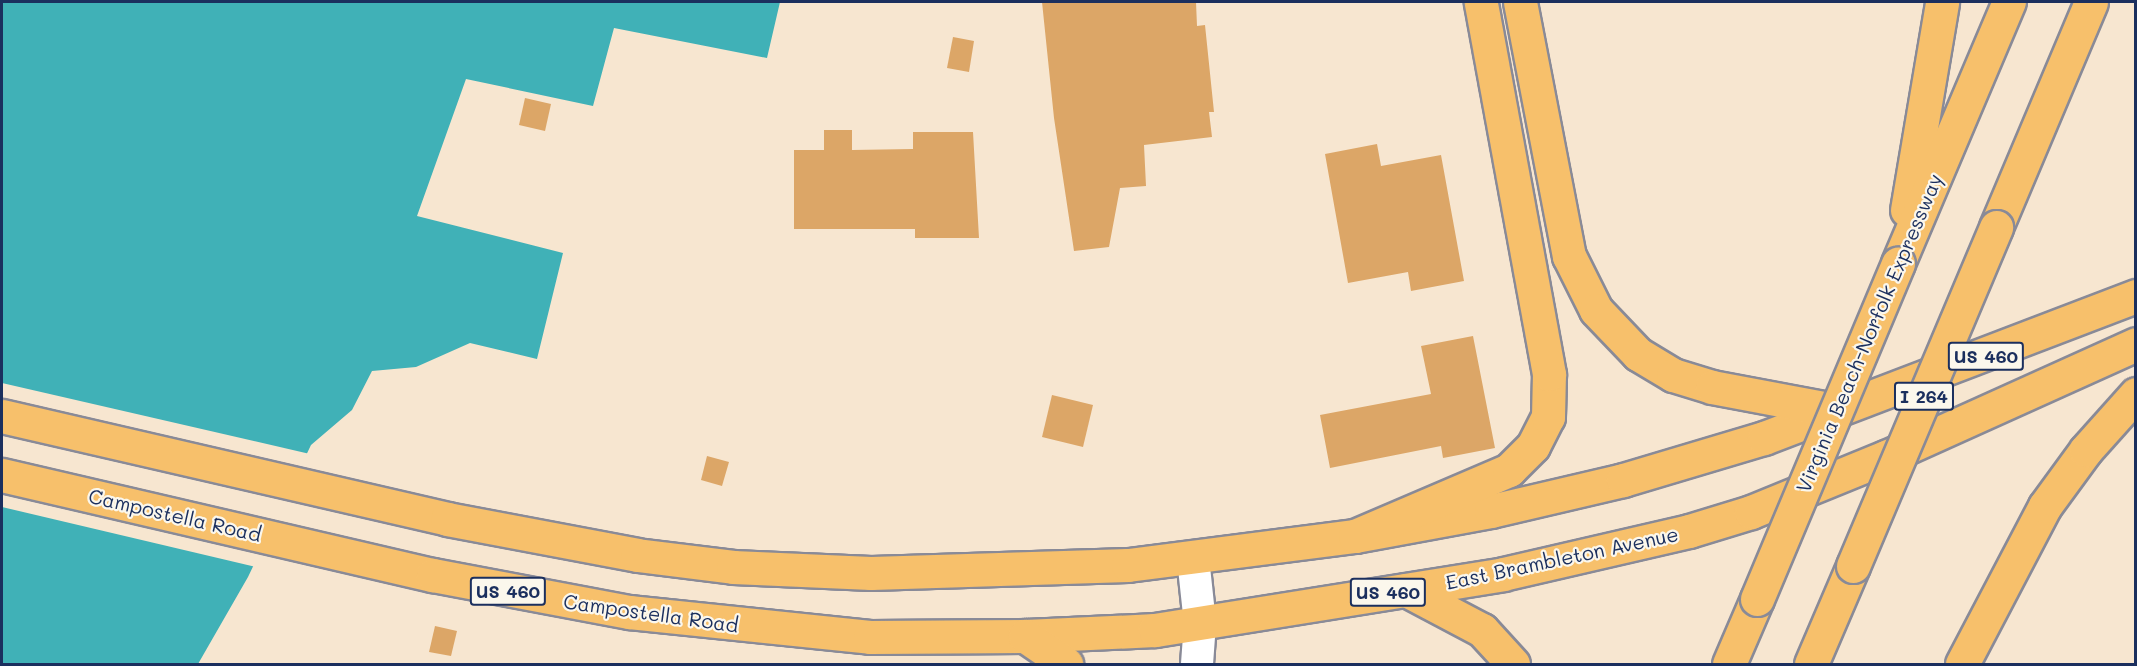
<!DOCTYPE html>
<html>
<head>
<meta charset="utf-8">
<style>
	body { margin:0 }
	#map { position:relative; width:2137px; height:666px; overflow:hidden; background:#f7e6d0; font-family:Mali,sans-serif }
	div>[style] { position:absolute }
	.water>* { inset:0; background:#40b1b7 }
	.pier>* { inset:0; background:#f7e6d0 }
	.building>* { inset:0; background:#dca667 }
	.roads { filter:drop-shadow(2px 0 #898a97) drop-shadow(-2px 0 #898a97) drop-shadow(0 2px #898a97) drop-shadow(0 -2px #898a97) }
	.tertiary>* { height:32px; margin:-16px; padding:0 16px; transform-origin:16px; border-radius:16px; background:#fff }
	.primary>* { height:33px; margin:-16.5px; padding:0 16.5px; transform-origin:16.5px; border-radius:16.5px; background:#f7c06b }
	.motorway>* { height:33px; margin:-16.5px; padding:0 16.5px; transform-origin:16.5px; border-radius:16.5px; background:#f7c06b }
	.bridges { filter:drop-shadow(2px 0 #898a97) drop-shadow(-2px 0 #898a97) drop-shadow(0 2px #898a97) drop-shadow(0 -2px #898a97) }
	.motorway-bridge>* { height:33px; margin:-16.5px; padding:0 16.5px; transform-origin:16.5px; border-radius:16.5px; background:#f7c06b }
	span { translate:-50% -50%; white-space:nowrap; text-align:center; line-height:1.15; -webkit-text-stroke:4.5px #fbf7ec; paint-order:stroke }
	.shield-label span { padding:2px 4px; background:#fbf7ec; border:2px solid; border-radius:4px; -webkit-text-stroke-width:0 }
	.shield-label { font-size:18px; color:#1b2f5e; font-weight:700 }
	.street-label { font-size:20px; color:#1b2f5e }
	.frame { position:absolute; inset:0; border:3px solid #1b2f5e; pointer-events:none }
</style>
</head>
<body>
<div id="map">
	<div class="water">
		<div style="clip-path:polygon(2px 2px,780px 2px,767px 58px,614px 28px,593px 106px,466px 79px,417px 216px,563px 253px,537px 359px,470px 343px,416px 367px,372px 371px,352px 410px,311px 445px,248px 577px,198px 664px,2px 664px)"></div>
	</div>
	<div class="pier">
		<div style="clip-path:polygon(2px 383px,310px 454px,256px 567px,2px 507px)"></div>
	</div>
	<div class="building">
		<div style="clip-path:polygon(1042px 2px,1196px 2px,1197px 26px,1205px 25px,1214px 112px,1209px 112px,1212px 137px,1144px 145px,1146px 186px,1120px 188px,1109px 247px,1074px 251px,1054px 118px)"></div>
		<div style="clip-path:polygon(953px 37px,974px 41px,969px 72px,947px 68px)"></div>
		<div style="clip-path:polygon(525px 98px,551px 104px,545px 131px,519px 125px)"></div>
		<div style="clip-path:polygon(824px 130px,852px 130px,852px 150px,913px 149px,913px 132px,973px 132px,979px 238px,915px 238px,915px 229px,794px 229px,794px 150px,824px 150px)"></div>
		<div style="clip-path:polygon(1377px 144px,1381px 166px,1441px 155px,1464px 281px,1411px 291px,1408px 272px,1348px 283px,1325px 154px)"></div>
		<div style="clip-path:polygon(1473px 336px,1495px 448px,1443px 458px,1441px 446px,1330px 468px,1320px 415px,1431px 394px,1421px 346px)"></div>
		<div style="clip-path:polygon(1052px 395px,1093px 405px,1083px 447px,1042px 437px)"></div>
		<div style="clip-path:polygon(707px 456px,729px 462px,722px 486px,701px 480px)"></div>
		<div style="clip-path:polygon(435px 626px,457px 631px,451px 656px,429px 652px)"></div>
	</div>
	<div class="roads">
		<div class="tertiary">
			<div style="left:1193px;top:558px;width:65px;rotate:83.9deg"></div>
			<div style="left:1200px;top:623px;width:41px;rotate:94.2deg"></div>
		</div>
		<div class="primary">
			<div style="left:2px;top:416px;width:457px;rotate:13deg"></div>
			<div style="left:447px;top:519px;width:193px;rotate:10.7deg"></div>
			<div style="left:637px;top:555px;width:97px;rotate:7.1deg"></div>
			<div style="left:733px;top:567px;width:138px;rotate:2.5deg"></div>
			<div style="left:871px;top:573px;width:257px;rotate:-1.8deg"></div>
			<div style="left:1128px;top:565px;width:229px;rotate:-7.3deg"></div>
			<div style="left:1355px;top:536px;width:138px;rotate:-10.4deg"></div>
			<div style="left:1491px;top:511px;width:136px;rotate:-13.2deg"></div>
			<div style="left:1623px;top:480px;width:147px;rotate:-16.6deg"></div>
			<div style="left:1764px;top:438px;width:398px;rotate:-20.9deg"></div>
			<div style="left:2px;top:475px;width:442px;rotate:13.1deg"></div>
			<div style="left:433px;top:575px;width:199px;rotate:10.7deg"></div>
			<div style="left:629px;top:612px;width:242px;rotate:5.9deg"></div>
			<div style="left:870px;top:637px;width:155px;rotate:-0.4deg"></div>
			<div style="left:1025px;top:636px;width:130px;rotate:-2.6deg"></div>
			<div style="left:1155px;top:630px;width:352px;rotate:-9.1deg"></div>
			<div style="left:1503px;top:574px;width:191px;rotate:-13deg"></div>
			<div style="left:1689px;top:531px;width:65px;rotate:-17deg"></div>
			<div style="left:1751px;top:512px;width:146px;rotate:-22.2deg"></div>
			<div style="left:1886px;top:457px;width:274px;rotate:-24.3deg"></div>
			<div style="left:1025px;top:636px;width:50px;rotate:34.3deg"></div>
		</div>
		<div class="motorway">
			<div style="left:1520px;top:2px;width:259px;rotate:79.1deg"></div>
			<div style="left:1569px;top:256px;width:60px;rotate:63.4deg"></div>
			<div style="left:1596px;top:310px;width:61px;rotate:46.3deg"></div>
			<div style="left:1638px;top:354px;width:41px;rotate:31deg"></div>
			<div style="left:1673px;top:375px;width:41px;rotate:17.1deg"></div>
			<div style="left:1712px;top:387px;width:124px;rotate:10.7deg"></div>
			<div style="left:1907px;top:210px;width:211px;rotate:-80.4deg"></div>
			<div style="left:1996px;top:227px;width:244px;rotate:-67.1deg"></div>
			<div style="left:1898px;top:263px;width:284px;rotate:-67deg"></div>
			<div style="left:1355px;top:536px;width:168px;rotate:-23.2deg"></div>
			<div style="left:1509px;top:470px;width:34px;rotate:-45deg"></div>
			<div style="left:1533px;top:446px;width:33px;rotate:-63deg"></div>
			<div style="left:1548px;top:417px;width:43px;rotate:-88.7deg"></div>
			<div style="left:1549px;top:374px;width:378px;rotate:-100.4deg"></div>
			<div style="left:1406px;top:590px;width:86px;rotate:27.8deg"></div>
			<div style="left:1482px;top:630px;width:46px;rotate:47.6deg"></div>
			<div style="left:1729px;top:664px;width:71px;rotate:-66.7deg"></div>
			<div style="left:1811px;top:664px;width:107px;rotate:-66.8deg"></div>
			<div style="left:1962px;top:664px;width:178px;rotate:-62.3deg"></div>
			<div style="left:2045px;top:506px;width:69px;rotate:-53.8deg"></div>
			<div style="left:2086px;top:450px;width:75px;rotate:-48.2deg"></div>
		</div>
	</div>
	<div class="bridges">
		<div class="motorway-bridge">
			<div style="left:1853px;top:566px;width:368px;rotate:-67.1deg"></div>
			<div style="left:1757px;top:599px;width:364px;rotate:-67.2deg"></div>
		</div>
	</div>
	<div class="shield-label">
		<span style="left:1986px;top:356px">US 460</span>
		<span style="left:1924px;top:396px">I 264</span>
		<span style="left:508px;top:591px">US 460</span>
		<span style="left:1388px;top:592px">US 460</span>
	</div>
	<div class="street-label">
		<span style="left:1869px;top:333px;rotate:-67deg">Virginia Beach-Norfolk Expressway</span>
		<span style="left:175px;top:515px;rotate:13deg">Campostella Road</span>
		<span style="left:1562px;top:558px;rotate:-12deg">East Brambleton Avenue</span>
		<span style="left:651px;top:613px;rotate:8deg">Campostella Road</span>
	</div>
	<div class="frame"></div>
</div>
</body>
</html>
